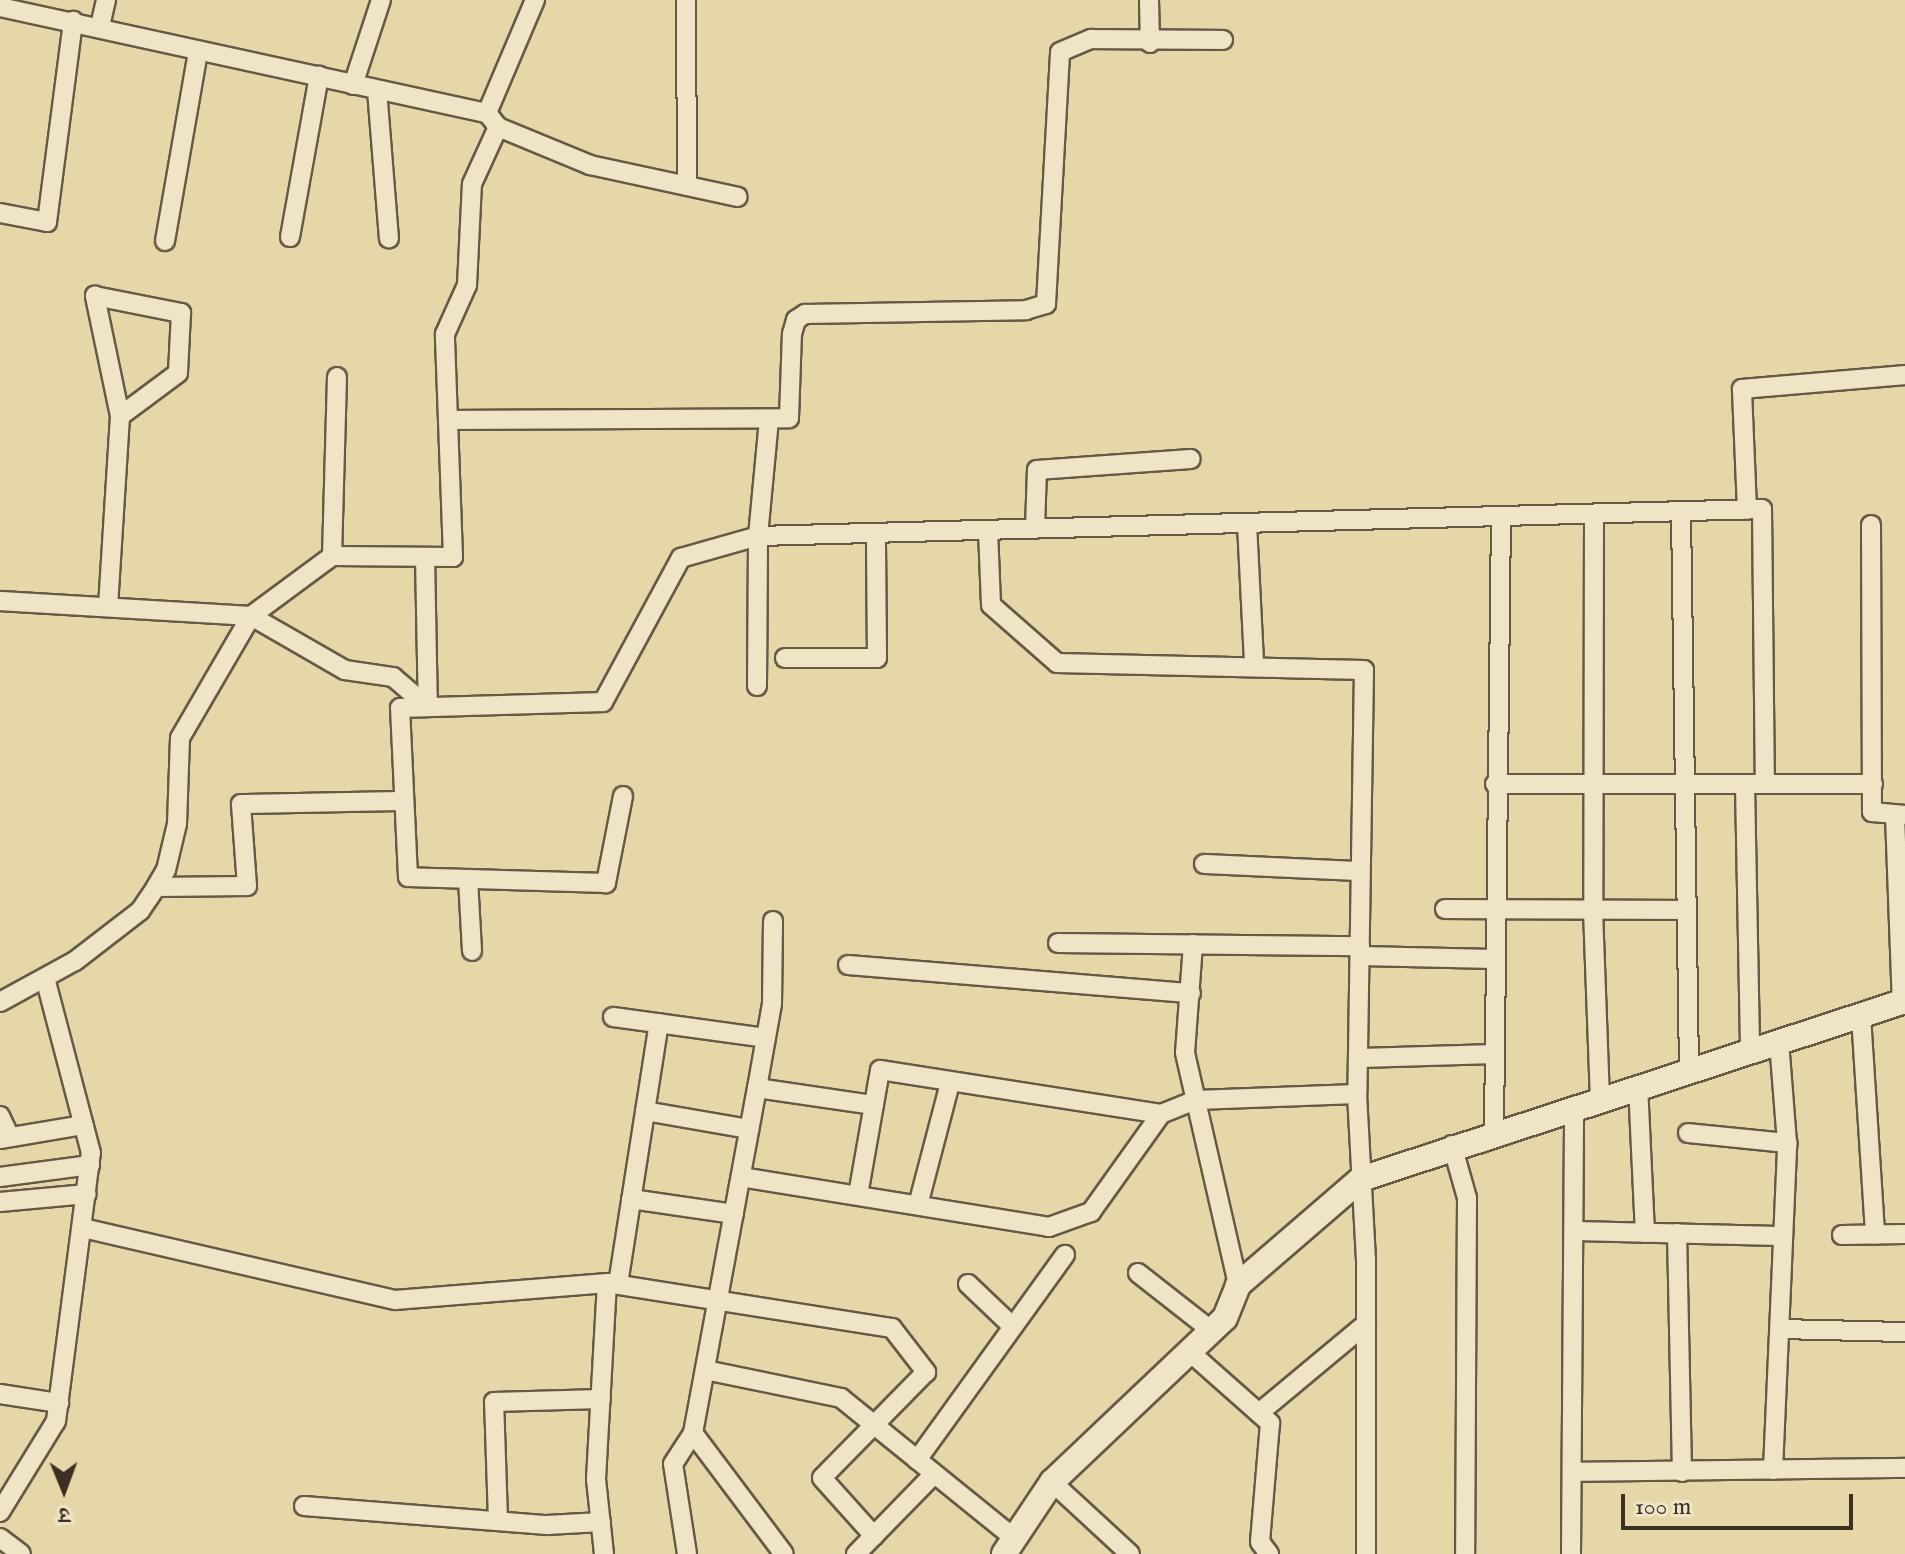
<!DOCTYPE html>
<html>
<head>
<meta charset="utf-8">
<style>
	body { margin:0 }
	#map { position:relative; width:1905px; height:1554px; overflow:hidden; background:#e6d7a8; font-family:"IM FELL English","Noto Serif Devanagari",serif }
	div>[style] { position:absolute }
	.roads { filter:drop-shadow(2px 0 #665a46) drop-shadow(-2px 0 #665a46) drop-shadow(0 2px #665a46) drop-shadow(0 -2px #665a46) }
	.street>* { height:18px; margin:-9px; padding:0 9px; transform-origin:9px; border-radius:9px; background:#efe5c6 }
	.secondary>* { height:24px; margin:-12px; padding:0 12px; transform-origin:12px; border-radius:12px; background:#efe5c6 }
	span { translate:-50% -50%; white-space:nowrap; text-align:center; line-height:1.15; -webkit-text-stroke:7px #efe5c6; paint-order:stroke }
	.north { position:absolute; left:24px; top:1450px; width:80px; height:80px; -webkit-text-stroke:6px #efe5c6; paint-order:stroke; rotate:179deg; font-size:22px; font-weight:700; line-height:32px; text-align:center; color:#3c3025 }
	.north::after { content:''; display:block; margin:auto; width:28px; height:36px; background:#3c3025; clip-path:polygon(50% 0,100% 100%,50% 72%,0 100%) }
	.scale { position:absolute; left:1621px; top:1494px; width:232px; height:36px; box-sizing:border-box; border:4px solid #3c3025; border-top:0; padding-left:10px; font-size:24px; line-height:28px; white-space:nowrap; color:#3c3025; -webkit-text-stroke:6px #efe5c6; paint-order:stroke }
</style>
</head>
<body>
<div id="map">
	<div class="roads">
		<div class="street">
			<div style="left:686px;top:0;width:186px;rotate:89.7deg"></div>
			<div style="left:1149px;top:0;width:43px;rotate:88.7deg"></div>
			<div style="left:0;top:7px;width:498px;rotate:12.3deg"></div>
			<div style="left:100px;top:26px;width:27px;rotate:-77deg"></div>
			<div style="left:353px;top:85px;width:89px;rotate:-71.8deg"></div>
			<div style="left:377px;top:90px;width:149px;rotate:85.4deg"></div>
			<div style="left:498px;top:127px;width:100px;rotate:22.4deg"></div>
			<div style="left:590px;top:165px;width:151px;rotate:12.2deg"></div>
			<div style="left:0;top:213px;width:48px;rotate:10.8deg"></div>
			<div style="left:47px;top:222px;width:203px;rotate:-82.6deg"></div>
			<div style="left:290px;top:237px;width:164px;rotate:-79.8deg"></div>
			<div style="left:165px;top:241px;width:193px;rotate:-80.1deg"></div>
			<div style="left:449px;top:420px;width:340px;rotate:-0.3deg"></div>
			<div style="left:789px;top:418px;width:84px;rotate:-88deg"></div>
			<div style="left:792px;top:334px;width:15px;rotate:-74deg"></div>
			<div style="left:796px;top:320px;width:11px;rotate:-34deg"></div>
			<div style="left:805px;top:314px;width:221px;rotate:-1deg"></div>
			<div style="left:1026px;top:310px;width:21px;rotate:-17deg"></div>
			<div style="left:1046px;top:304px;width:252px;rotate:-86.8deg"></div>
			<div style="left:1060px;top:52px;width:34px;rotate:-23deg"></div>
			<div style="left:1091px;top:39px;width:132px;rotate:0.4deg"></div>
			<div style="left:1747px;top:510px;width:121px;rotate:-92.4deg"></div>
			<div style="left:1742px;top:389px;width:164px;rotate:-4.9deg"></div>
			<div style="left:1681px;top:512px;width:557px;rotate:89.18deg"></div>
			<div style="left:1594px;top:514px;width:396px;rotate:90.1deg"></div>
			<div style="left:1593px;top:910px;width:189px;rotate:87.9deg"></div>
			<div style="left:1247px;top:524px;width:140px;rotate:87.1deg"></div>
			<div style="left:1871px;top:525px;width:287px;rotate:89.8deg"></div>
			<div style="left:1872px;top:812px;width:33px;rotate:5deg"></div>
			<div style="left:1035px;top:529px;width:59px;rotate:-88.1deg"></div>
			<div style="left:1037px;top:470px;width:154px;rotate:-4.1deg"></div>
			<div style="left:988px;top:530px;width:75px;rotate:87.7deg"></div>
			<div style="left:991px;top:605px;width:88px;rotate:41.3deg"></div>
			<div style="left:1057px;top:663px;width:307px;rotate:1.3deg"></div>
			<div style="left:1364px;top:670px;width:424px;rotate:90.9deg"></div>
			<div style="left:1357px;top:1094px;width:166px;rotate:86.9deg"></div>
			<div style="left:1366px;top:1260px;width:294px;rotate:90deg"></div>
			<div style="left:332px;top:556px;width:179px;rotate:-88.4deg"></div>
			<div style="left:425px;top:557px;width:150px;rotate:88.9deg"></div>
			<div style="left:0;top:601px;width:251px;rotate:3.4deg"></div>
			<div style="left:251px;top:616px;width:108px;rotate:29.9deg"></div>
			<div style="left:345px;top:670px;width:49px;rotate:8.3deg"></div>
			<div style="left:393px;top:677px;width:46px;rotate:40.6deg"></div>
			<div style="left:108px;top:607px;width:191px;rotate:-86.4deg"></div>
			<div style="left:120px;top:416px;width:123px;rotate:-101.8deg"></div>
			<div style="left:95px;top:296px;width:88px;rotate:11.2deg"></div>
			<div style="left:181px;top:313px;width:60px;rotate:92.9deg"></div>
			<div style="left:178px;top:373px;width:72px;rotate:143.4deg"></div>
			<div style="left:785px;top:658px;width:92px"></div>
			<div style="left:877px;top:658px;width:125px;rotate:-90.5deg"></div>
			<div style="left:757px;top:686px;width:150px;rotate:-89.6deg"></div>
			<div style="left:758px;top:536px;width:117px;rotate:-84.6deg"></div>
			<div style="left:1495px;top:784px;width:378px"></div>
			<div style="left:1745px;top:785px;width:266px;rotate:88.9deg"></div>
			<div style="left:623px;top:796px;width:89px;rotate:101.1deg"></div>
			<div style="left:606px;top:883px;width:198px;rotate:-178.3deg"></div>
			<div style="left:408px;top:877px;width:169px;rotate:-92.7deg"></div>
			<div style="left:400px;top:708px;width:203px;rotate:-1.7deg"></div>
			<div style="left:603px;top:702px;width:164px;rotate:-61.6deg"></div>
			<div style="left:681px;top:558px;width:80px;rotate:-15.9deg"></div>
			<div style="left:758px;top:536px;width:1004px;rotate:-1.54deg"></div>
			<div style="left:1762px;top:509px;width:275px;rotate:89.4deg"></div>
			<div style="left:1895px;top:815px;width:187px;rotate:87.9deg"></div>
			<div style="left:1204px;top:864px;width:155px;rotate:2.6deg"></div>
			<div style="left:468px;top:879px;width:72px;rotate:86.8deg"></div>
			<div style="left:156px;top:887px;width:91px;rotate:-0.6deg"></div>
			<div style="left:247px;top:886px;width:82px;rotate:-94.2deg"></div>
			<div style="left:241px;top:804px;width:163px;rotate:-1.1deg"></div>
			<div style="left:1445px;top:909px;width:242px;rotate:0.2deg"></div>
			<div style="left:1058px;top:943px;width:302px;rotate:0.6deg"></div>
			<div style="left:1193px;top:944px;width:109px;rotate:94.2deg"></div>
			<div style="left:1185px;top:1053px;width:238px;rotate:77.1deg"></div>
			<div style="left:1361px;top:956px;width:133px;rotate:1.3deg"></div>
			<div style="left:848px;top:965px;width:344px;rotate:4.7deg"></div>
			<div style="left:0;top:1002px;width:85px;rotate:-28.7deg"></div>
			<div style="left:75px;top:961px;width:82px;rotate:-37.6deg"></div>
			<div style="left:140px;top:911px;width:29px;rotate:-56deg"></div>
			<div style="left:156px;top:887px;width:20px;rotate:-60deg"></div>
			<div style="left:166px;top:870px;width:47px;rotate:-76.6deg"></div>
			<div style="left:177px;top:824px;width:86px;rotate:-88deg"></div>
			<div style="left:180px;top:738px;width:141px;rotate:-59.8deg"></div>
			<div style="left:251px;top:616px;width:101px;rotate:-36.5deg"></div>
			<div style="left:332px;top:556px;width:121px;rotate:0.5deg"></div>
			<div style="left:453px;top:557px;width:223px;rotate:-92.1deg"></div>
			<div style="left:445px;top:334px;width:54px;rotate:-65.8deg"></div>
			<div style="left:467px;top:285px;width:101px;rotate:-87.2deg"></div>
			<div style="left:472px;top:184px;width:63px;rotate:-65.5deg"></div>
			<div style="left:498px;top:127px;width:18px;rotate:-128deg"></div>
			<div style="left:487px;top:113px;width:123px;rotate:-67deg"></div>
			<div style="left:1861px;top:1016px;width:219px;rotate:86.3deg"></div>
			<div style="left:613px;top:1017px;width:154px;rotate:7.8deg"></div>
			<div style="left:1361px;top:1058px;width:133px;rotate:-1.7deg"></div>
			<div style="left:1638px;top:1085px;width:148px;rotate:87.3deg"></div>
			<div style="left:757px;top:1088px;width:118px;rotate:8.3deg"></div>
			<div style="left:645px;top:1111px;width:106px;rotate:9.8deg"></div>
			<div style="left:0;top:1116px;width:23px;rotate:65deg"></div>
			<div style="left:1494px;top:1130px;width:614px;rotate:-89.35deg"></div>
			<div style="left:1688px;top:1133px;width:100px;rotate:5.8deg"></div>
			<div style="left:0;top:1139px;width:85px;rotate:-9.5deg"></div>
			<div style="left:1452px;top:1145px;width:55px;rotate:74.2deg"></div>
			<div style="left:1467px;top:1198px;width:356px;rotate:90.3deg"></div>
			<div style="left:0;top:1177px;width:91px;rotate:-7.6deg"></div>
			<div style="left:741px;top:1177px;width:312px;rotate:9.2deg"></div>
			<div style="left:1049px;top:1227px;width:45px;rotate:-19.7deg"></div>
			<div style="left:1091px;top:1212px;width:120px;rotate:-54.5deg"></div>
			<div style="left:858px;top:1195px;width:127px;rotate:-80deg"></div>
			<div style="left:880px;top:1070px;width:284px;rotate:8.9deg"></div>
			<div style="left:1161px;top:1114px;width:38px;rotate:-22deg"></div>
			<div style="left:1196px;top:1100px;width:161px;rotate:-2.1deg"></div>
			<div style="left:631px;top:1199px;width:104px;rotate:8.3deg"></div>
			<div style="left:0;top:1202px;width:87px;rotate:-5.3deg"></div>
			<div style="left:918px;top:1205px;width:126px;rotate:-75.3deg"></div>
			<div style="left:83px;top:1228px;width:320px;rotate:13deg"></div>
			<div style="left:395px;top:1300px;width:213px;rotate:-4.6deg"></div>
			<div style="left:607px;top:1283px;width:289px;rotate:9deg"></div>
			<div style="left:892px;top:1328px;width:56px;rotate:52.3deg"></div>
			<div style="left:926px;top:1372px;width:148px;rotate:134.5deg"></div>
			<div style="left:822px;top:1478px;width:78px;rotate:48.1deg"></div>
			<div style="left:1576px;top:1231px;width:203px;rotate:1.4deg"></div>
			<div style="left:1677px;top:1233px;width:239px;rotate:88.8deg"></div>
			<div style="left:1842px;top:1235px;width:63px;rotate:-0.9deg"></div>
			<div style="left:1138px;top:1273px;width:94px;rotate:38.1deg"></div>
			<div style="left:618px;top:1284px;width:264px;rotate:-81.1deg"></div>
			<div style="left:968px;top:1284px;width:62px;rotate:43.7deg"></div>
			<div style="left:1780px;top:1329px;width:125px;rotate:1.4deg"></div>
			<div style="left:1191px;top:1353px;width:106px;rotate:41.5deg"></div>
			<div style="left:1270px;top:1423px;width:119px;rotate:94.8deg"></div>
			<div style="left:1260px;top:1542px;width:15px;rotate:53deg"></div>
			<div style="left:705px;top:1370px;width:139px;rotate:11.6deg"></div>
			<div style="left:841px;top:1398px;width:223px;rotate:39deg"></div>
			<div style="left:0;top:1394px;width:60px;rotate:8.7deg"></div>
			<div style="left:1259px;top:1413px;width:139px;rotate:-39.8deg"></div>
			<div style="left:693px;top:1433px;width:151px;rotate:53.1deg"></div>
			<div style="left:917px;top:1460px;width:253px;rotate:-54.2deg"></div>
			<div style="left:1773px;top:1470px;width:327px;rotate:-87.5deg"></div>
			<div style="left:1787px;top:1143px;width:101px;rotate:-94.5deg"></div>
			<div style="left:1572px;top:1472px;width:333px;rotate:-0.7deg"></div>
			<div style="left:1052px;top:1482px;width:106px;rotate:42.7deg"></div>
			<div style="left:304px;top:1506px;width:244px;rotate:4.5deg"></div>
			<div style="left:547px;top:1525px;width:54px;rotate:-3.2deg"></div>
			<div style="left:0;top:1512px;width:107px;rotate:-58.4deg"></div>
			<div style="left:56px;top:1421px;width:270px;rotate:-82.6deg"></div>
			<div style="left:91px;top:1153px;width:181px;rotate:-104.7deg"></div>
			<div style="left:498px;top:1520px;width:118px;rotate:-91.9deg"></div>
			<div style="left:494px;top:1402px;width:107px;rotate:-1.6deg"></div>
			<div style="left:0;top:1538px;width:26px;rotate:37deg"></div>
			<div style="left:604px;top:1554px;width:75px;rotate:-96.1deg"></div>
			<div style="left:596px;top:1479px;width:196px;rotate:-86.8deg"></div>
			<div style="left:687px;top:1554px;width:91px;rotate:-98.8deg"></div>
			<div style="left:673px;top:1464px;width:37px;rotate:-57deg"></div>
			<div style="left:693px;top:1433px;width:351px;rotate:-79.5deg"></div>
			<div style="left:757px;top:1088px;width:85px;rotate:-79.9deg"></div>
			<div style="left:772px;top:1004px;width:83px;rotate:-89.3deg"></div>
			<div style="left:856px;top:1554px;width:112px;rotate:-45.7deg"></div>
			<div style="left:1571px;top:1554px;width:446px;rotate:-89.6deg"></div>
		</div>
		<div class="secondary">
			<div style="left:1004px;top:1554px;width:87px;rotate:-56.3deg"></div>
			<div style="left:1052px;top:1482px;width:238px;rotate:-43.5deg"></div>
			<div style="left:1225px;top:1318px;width:35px;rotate:-68deg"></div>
			<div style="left:1238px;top:1285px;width:162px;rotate:-40.8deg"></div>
			<div style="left:1361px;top:1179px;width:572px;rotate:-18.12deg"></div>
		</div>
	</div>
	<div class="north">उ</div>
	<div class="scale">100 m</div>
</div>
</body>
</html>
